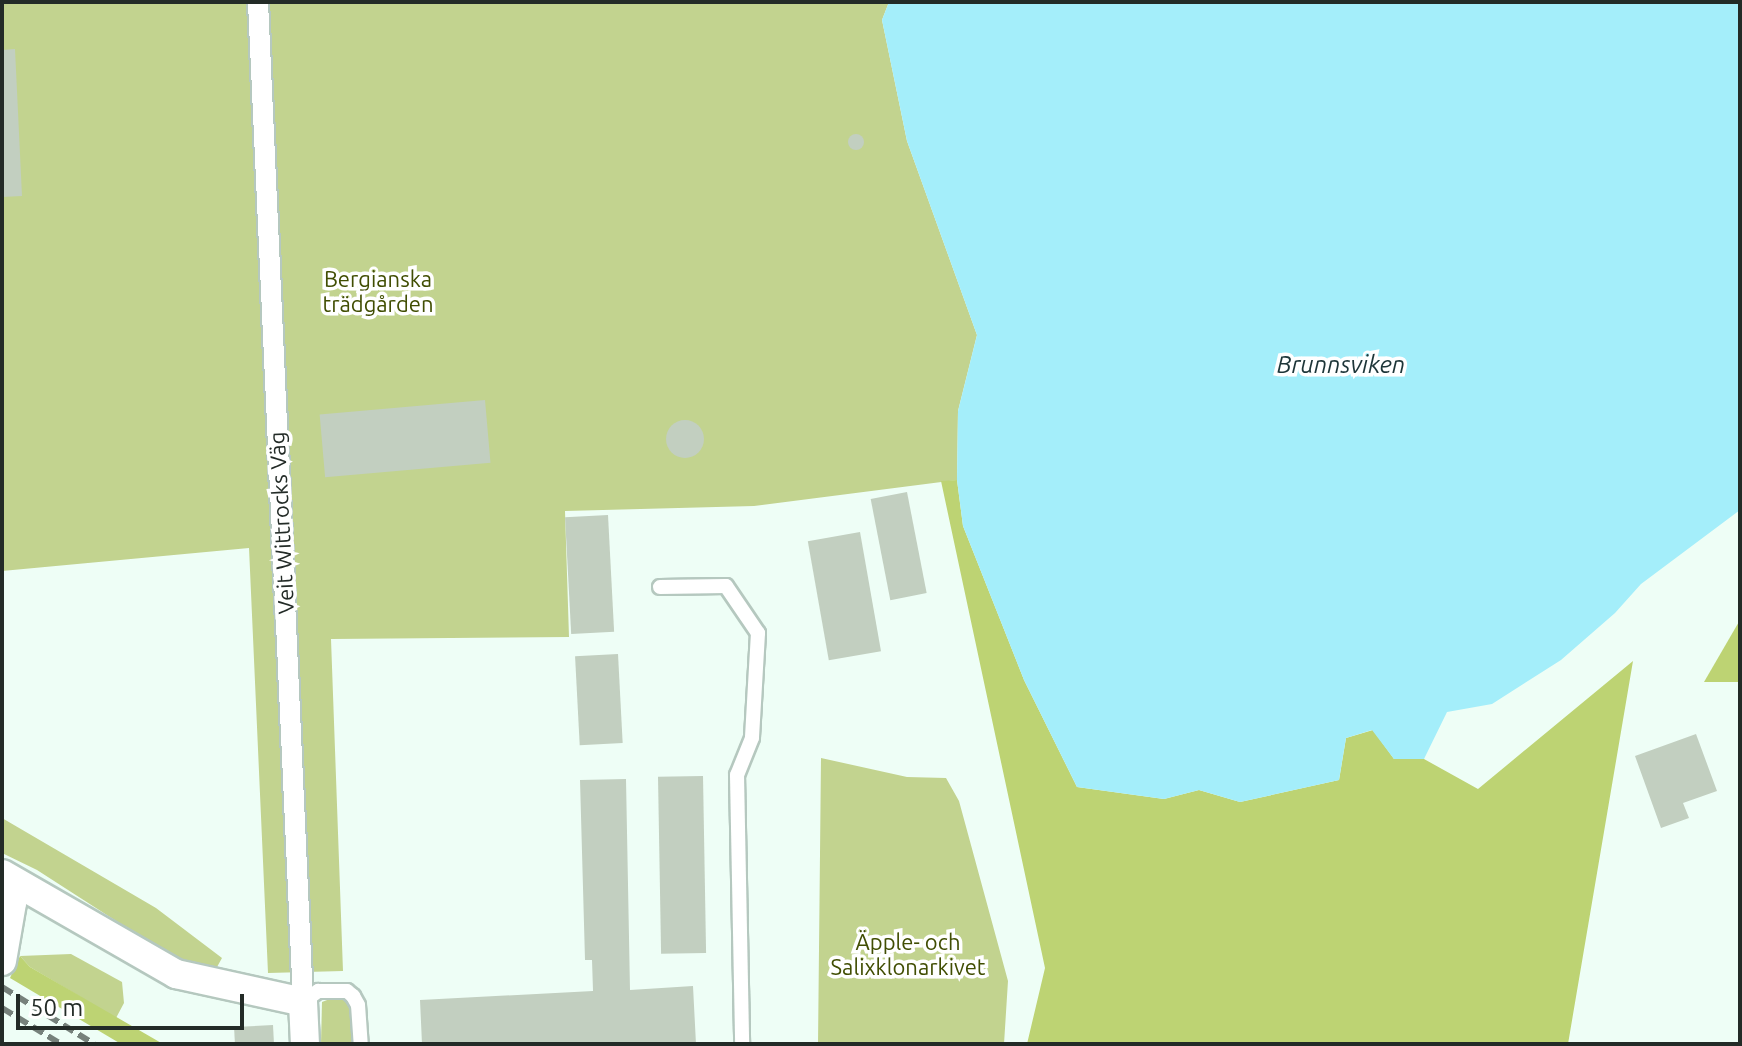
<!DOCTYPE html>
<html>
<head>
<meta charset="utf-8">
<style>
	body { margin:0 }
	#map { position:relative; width:1742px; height:1046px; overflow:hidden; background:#eefef6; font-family:Ubuntu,sans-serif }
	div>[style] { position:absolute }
	.green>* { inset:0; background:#c2d38f }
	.forest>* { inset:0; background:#bdd373 }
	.water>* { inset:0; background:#a4eefa }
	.building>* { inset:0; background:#c2cfc0; transform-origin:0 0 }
	.round { border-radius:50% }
	.roads { filter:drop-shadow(2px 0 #b5c8bf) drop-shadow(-2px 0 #b5c8bf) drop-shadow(0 2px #b5c8bf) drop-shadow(0 -2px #b5c8bf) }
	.service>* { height:14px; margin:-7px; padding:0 7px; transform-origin:7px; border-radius:7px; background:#fff }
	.pedestrian>* { height:20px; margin:-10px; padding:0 10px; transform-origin:10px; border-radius:10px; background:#fff }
	.minor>* { height:28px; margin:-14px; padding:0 14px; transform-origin:14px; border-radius:14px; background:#fff }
	.rail>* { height:6px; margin-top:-3px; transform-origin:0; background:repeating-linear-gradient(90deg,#76817b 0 12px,transparent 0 18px) }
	span { translate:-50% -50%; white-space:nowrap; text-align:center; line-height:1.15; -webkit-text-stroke:7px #fff; paint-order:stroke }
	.park-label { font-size:22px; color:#414e03 }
	.street-label { font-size:22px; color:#232b27 }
	.water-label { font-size:24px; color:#1d3538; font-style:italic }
	.frame { position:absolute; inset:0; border:4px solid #232b27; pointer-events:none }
	.scale { position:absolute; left:16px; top:994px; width:228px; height:36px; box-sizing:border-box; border:4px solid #232b27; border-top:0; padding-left:10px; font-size:24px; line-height:28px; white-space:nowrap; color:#232b27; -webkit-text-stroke:6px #fff; paint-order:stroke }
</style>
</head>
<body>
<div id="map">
	<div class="green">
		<div style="clip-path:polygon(2px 2px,889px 2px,882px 20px,907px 141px,977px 335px,958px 411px,957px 480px,754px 506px,565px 511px,569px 637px,331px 639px,343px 971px,268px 973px,249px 548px,2px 571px)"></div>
		<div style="clip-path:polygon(821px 758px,907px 777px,946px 778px,959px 801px,1008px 981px,1004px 1044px,818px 1044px)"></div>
		<div style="clip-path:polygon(2px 818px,156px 908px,222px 958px,212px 976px,186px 966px,37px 870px,2px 853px)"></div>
		<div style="clip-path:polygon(71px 954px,122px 982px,124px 1003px,116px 1018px,30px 967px,20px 956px)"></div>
		<div style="clip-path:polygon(340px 995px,347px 1000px,354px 1013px,355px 1044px,321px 1044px,322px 1002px)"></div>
	</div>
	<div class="forest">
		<div style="clip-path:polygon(957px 480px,963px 526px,1024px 680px,1077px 787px,1164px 799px,1199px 790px,1240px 802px,1339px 780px,1346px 738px,1373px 730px,1394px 759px,1424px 759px,1478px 789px,1633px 661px,1568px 1044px,1027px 1044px,1045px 968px,941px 481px)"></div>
		<div style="clip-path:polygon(1740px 620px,1740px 682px,1704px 682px)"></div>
		<div style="clip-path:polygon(20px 956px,30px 967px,163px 1044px,121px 1044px,10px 978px)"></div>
	</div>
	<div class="water">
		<div style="clip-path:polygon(889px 2px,1740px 2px,1740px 510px,1641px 584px,1615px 613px,1561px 660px,1492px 704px,1447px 712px,1424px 759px,1394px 759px,1372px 730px,1346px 738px,1339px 780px,1240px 802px,1199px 790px,1164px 799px,1077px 787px,1024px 680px,963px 526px,957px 480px,958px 411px,977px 335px,907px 141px,882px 20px)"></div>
	</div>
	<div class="building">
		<div style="clip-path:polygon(15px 49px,22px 196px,2px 197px,2px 50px)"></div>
		<div class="round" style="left:848px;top:134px;width:16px;height:16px"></div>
		<div style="left:485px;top:400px;width:63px;height:166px;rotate:85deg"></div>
		<div class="round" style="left:666px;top:420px;width:38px;height:38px"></div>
		<div style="left:907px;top:492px;width:103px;height:37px;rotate:79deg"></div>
		<div style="left:608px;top:515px;width:117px;height:43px;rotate:87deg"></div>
		<div style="left:860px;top:532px;width:121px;height:53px;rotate:80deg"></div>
		<div style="left:618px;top:654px;width:89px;height:43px;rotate:87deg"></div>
		<div style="clip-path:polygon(1696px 734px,1717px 791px,1683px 803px,1689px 818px,1661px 828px,1635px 756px)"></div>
		<div style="left:703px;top:776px;width:177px;height:45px;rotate:89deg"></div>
		<div style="clip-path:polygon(626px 779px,630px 990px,693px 986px,696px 1044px,422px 1044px,420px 1000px,593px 991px,592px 960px,585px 960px,580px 780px)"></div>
		<div style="left:273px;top:1025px;width:19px;height:39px;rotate:87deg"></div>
	</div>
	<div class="roads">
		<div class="service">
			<div style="left:660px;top:587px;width:66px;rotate:-0.9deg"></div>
			<div style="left:726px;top:586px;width:57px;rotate:55.8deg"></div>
			<div style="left:758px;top:633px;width:105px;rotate:93.3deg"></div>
			<div style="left:752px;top:738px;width:40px;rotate:112deg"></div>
			<div style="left:737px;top:775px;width:269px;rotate:88.9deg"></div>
			<div style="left:303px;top:1002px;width:19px;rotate:-36deg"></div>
			<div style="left:318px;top:991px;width:29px"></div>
			<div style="left:347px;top:991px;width:8px;rotate:40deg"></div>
			<div style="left:353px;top:996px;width:10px;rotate:61deg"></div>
			<div style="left:358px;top:1005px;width:39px;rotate:86deg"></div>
		</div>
		<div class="pedestrian">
			<div style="left:258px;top:2px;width:1001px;rotate:87.42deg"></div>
		</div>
		<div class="minor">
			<div style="left:2px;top:874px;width:201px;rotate:29.9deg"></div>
			<div style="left:176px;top:974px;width:130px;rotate:12.4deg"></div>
			<div style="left:303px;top:1002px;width:42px;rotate:87.3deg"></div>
			<div style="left:2px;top:883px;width:22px;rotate:63deg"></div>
			<div style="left:12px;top:903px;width:59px;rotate:99.8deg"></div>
		</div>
	</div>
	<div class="rail">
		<div style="left:2px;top:987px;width:108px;rotate:31.8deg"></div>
		<div style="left:2px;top:1008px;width:69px;rotate:31.4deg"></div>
	</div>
	<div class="park-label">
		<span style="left:378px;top:291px">Bergianska<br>trädgården</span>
		<span style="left:908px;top:954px">Äpple- och<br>Salixklonarkivet</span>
	</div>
	<div class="street-label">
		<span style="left:281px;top:523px;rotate:-93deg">Veit Wittrocks Väg</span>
	</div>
	<div class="water-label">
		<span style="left:1341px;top:365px">Brunnsviken</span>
	</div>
	<div class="frame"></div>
	<div class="scale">50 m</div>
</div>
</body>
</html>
